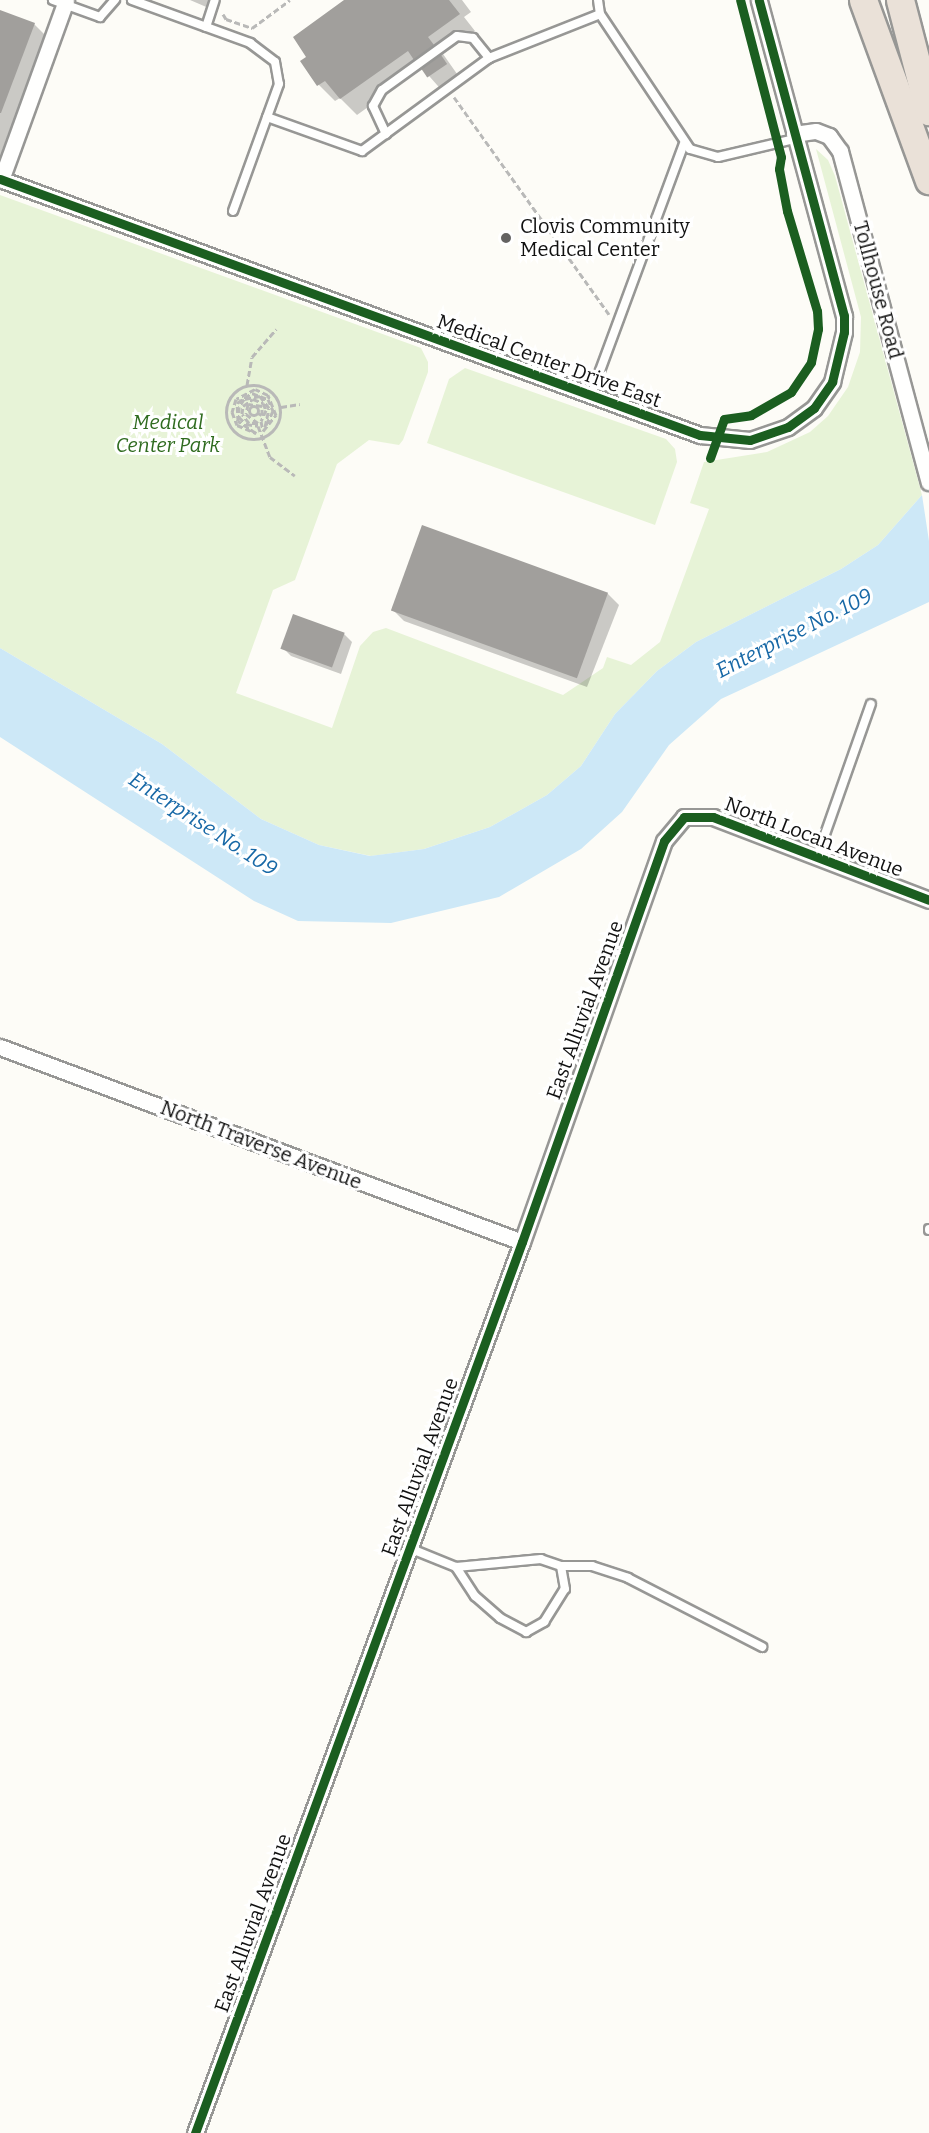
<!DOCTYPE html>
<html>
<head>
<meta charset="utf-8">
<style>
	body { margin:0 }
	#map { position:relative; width:929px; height:2133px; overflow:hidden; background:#fdfcf7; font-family:Bitter,serif }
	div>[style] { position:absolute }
	.green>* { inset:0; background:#e7f3d7 }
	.water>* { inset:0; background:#cde8f7 }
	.shadow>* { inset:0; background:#0003 }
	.building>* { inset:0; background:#a19f9c; transform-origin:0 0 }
	.path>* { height:3px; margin-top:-1.5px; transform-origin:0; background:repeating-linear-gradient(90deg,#b9b9b8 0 6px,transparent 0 9px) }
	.path>.ring { margin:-1.5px; padding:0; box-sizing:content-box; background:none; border:3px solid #b9b9b8; border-radius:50% }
	.roads { filter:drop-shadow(2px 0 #979795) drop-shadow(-2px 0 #979795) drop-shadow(0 2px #979795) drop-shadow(0 -2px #979795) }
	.lane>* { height:8px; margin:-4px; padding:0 4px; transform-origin:4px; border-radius:4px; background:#fffffe }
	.street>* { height:15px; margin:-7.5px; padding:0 7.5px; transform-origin:7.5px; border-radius:7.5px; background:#fffffe }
	.highway>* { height:27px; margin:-13.5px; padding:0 13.5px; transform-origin:13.5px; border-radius:13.5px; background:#eae1d8 }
	.cycleway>* { height:9px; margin:-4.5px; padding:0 4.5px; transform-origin:4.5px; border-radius:4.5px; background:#1b5e20 }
	.dots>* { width:16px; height:16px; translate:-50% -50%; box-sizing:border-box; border:3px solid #fff; border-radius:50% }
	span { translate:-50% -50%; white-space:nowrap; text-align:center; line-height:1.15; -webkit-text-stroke:6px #fff; paint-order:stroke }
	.poi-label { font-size:20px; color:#111 }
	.left { translate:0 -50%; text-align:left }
	.street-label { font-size:20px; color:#111 }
	.park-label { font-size:20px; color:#2f6b1f; font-style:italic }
	.water-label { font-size:21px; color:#1768a6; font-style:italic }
</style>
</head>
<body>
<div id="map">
	<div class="green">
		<div style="clip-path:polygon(816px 149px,828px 160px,835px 176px,922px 495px,878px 545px,841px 569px,696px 642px,657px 671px,615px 714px,581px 766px,547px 795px,490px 827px,424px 849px,371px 856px,319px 845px,261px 819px,162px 744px,0 648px,0 195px,421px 348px,428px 362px,428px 372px,403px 440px,399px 445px,369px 440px,337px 464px,295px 580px,273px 590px,236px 693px,332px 728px,360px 646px,373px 632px,386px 628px,563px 695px,603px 668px,607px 657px,631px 665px,660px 642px,709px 509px,690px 503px,704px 462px,767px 452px,810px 432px,828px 416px,848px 387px,860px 352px,861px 317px)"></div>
		<div style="clip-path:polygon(465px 368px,666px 439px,675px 449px,677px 462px,655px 525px,427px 443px,449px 379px)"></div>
	</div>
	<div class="water">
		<div style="clip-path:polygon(922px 495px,929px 541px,929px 602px,721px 699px,669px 745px,622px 812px,581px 849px,499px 897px,391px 923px,298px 921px,254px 901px,0 737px,0 648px,162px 744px,261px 819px,319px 845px,370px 856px,424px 849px,490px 827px,547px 795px,581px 766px,615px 714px,657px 671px,696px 642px,841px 569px,878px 545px)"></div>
	</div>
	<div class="shadow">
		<div style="clip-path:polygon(190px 0,214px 0,211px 9px)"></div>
		<div style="clip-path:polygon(347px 0,462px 0,471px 12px,464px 17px,475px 31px,443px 54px,462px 81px,445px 94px,422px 68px,357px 115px,340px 98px,335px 101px,319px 85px,308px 57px)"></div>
		<div style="clip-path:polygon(0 12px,34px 24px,45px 35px,0 156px)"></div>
		<div style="clip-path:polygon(608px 594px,619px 605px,587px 687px,404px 621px,393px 610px)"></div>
		<div style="clip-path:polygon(344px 634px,352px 642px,341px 674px,291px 656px,283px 648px)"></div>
	</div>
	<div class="building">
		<div style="clip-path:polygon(344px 0,449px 0,460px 14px,428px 37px,434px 45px,414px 60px,408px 51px,340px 99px,325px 81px,317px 86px,300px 61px,306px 57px,293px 37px)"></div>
		<div style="clip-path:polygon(0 10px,35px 23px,1px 113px,0 113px)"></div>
		<div style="left:441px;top:55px;width:11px;height:24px;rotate:56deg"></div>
		<div style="left:422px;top:525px;width:198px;height:91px;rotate:20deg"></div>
		<div style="left:293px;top:614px;width:55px;height:37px;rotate:20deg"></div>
	</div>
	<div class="path">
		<div style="left:223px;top:14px;width:6px;rotate:59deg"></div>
		<div style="left:226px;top:19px;width:28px;rotate:19deg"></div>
		<div style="left:252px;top:28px;width:47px;rotate:-36.4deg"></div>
		<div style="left:454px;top:97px;width:267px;rotate:54.5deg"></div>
		<div style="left:247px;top:385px;width:28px;rotate:-80deg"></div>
		<div style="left:252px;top:357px;width:37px;rotate:-49deg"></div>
		<div class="ring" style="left:226px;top:385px;width:51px;height:51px"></div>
		<div class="ring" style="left:249.5px;top:406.5px;width:6px;height:6px"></div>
		<div style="left:281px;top:407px;width:19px;rotate:-9deg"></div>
		<div style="left:258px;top:413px;width:4px;rotate:27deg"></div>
		<div style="left:262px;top:415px;width:9px;rotate:-90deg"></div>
		<div style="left:262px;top:406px;width:14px;rotate:-172deg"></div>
		<div style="left:248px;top:404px;width:10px;rotate:101deg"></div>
		<div style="left:246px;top:414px;width:15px;rotate:37deg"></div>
		<div style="left:258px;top:423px;width:9px;rotate:180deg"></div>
		<div style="left:249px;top:423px;width:11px;rotate:-128deg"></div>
		<div style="left:242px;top:414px;width:8px;rotate:-83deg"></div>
		<div style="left:243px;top:406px;width:12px;rotate:-35deg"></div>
		<div style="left:253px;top:399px;width:11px;rotate:22deg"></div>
		<div style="left:263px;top:403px;width:8px;rotate:67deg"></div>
		<div style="left:266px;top:410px;width:12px;rotate:114deg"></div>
		<div style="left:261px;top:421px;width:10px;rotate:79deg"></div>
		<div style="left:263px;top:431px;width:21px;rotate:-51deg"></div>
		<div style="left:276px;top:415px;width:22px;rotate:-112deg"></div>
		<div style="left:268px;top:395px;width:14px;rotate:-155deg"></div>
		<div style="left:255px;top:389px;width:21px;rotate:152deg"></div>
		<div style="left:236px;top:399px;width:14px;rotate:107deg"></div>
		<div style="left:232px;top:412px;width:14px;rotate:69deg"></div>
		<div style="left:237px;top:425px;width:21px;rotate:23deg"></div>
		<div style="left:256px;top:433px;width:22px;rotate:-146deg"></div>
		<div style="left:238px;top:421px;width:18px;rotate:-93deg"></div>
		<div style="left:237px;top:403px;width:18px;rotate:-34deg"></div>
		<div style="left:252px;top:393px;width:17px;rotate:21deg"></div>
		<div style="left:268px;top:399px;width:13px;rotate:67deg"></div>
		<div style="left:273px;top:411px;width:18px;rotate:117deg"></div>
		<div style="left:265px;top:427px;width:19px;rotate:-78deg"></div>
		<div style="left:269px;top:408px;width:15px;rotate:-127deg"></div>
		<div style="left:260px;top:396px;width:16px;rotate:169deg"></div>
		<div style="left:244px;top:399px;width:9px;rotate:122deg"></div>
		<div style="left:239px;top:407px;width:10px;rotate:90deg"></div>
		<div style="left:239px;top:417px;width:10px;rotate:45deg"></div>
		<div style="left:246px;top:424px;width:12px;rotate:9deg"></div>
		<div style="left:258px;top:426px;width:33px;rotate:69deg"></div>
		<div style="left:270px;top:457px;width:31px;rotate:37deg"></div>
	</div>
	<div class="roads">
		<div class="lane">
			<div style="left:53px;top:0;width:50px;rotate:19.9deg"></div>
			<div style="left:100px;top:17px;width:23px;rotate:-49deg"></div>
			<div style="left:132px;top:0;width:126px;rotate:20deg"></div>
			<div style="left:250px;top:43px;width:31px;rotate:37deg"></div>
			<div style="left:275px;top:62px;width:22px;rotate:80deg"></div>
			<div style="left:279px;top:84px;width:135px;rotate:109.9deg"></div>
			<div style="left:598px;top:0;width:14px;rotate:82deg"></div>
			<div style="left:600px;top:14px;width:162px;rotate:56.3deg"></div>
			<div style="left:690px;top:149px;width:29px;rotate:16deg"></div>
			<div style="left:718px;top:157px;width:79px;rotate:-13.2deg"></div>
			<div style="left:206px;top:27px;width:28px;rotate:-72deg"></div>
			<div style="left:267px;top:117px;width:101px;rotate:19.7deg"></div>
			<div style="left:362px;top:151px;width:157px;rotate:-36.2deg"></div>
			<div style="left:489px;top:58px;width:119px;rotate:-21.6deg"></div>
			<div style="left:386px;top:134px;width:31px;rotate:-115deg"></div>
			<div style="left:373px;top:106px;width:18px;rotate:-61deg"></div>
			<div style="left:382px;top:90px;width:92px;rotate:-35.8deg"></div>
			<div style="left:457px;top:36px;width:16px;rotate:7deg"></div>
			<div style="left:473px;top:38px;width:26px;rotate:51deg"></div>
			<div style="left:591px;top:395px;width:268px;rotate:-69.7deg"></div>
			<div style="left:817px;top:857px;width:162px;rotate:-70.6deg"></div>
			<div style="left:929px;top:1230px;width:1px;rotate:-90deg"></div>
			<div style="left:409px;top:1548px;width:51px;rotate:22deg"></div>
			<div style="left:456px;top:1567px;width:35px;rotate:57deg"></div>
			<div style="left:475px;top:1596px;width:33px;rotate:41deg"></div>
			<div style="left:500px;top:1618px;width:30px;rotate:28deg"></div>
			<div style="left:526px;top:1632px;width:21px;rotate:-29deg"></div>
			<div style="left:544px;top:1622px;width:39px;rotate:-58deg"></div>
			<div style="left:565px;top:1589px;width:23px;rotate:-100deg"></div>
			<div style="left:561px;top:1566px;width:21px;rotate:-161deg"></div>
			<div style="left:541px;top:1559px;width:85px;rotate:174.6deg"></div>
			<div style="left:561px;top:1566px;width:31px"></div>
			<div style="left:592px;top:1566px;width:38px;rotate:18deg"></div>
			<div style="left:628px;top:1578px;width:151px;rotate:27.2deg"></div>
		</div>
		<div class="street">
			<div style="left:794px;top:134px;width:22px;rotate:-8deg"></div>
			<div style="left:816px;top:131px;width:14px;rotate:21deg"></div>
			<div style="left:829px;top:136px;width:19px;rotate:54deg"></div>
			<div style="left:840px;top:151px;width:343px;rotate:75deg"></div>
			<div style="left:0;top:179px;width:745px;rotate:20.09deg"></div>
			<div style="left:700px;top:435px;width:50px;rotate:5.7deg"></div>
			<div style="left:750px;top:440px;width:40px;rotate:-18.9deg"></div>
			<div style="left:788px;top:427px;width:32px;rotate:-36deg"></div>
			<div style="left:814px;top:408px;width:32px;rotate:-55deg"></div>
			<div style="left:832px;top:382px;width:51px;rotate:-76.5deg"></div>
			<div style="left:844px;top:332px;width:16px;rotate:-90deg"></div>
			<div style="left:844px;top:316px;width:327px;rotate:-105.1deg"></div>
			<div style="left:1px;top:180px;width:191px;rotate:-70.1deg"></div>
			<div style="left:0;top:1047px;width:557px;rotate:20.48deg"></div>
			<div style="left:195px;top:2133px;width:949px;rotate:-69.85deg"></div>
			<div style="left:522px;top:1242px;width:425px;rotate:-70.5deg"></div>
			<div style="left:664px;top:841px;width:31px;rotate:-50deg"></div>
			<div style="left:684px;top:817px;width:29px"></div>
			<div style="left:713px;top:817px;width:231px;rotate:21deg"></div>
		</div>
		<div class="highway">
			<div style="left:863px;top:0;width:192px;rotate:69.9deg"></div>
			<div style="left:900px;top:0;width:115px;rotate:75.4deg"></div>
		</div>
	</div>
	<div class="cycleway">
		<div style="left:0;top:179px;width:745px;rotate:20.09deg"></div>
		<div style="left:700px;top:435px;width:50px;rotate:5.7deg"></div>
		<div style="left:750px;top:440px;width:40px;rotate:-18.9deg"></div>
		<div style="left:788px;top:427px;width:32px;rotate:-36deg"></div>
		<div style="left:814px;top:408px;width:32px;rotate:-55deg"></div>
		<div style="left:832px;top:382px;width:51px;rotate:-76.5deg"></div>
		<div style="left:844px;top:332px;width:16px;rotate:-90deg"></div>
		<div style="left:844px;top:316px;width:327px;rotate:-105.1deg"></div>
		<div style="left:710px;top:458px;width:41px;rotate:-70.3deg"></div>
		<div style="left:724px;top:419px;width:27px;rotate:-8deg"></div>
		<div style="left:751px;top:415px;width:46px;rotate:-29.9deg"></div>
		<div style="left:791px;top:392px;width:36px;rotate:-56deg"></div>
		<div style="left:811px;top:362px;width:34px;rotate:-78deg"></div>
		<div style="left:818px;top:329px;width:18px;rotate:-93deg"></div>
		<div style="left:817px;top:311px;width:104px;rotate:-106.7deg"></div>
		<div style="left:787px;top:211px;width:43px;rotate:-100.8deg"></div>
		<div style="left:779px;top:169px;width:12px;rotate:-81deg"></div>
		<div style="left:781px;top:157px;width:162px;rotate:-104.6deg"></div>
		<div style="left:195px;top:2133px;width:949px;rotate:-69.85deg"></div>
		<div style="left:522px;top:1242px;width:425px;rotate:-70.5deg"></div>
		<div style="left:664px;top:841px;width:31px;rotate:-50deg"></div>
		<div style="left:684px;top:817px;width:29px"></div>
		<div style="left:713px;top:817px;width:231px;rotate:21deg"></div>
	</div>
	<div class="dots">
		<div style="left:506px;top:238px;background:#646362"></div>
	</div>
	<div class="poi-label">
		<span class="left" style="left:520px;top:238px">Clovis Community<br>Medical Center</span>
	</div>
	<div class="street-label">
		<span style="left:878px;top:290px;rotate:75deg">Tollhouse Road</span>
		<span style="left:549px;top:361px;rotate:20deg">Medical Center Drive East</span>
		<span style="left:814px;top:837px;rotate:21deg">North Locan Avenue</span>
		<span style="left:585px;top:1010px;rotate:-70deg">East Alluvial Avenue</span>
		<span style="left:261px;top:1145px;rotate:21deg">North Traverse Avenue</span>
		<span style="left:420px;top:1467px;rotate:-70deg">East Alluvial Avenue</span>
		<span style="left:253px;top:1923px;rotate:-70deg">East Alluvial Avenue</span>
	</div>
	<div class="park-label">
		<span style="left:168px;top:434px">Medical<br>Center Park</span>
	</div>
	<div class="water-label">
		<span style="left:794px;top:633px;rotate:-27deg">Enterprise No. 109</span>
		<span style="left:203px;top:824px;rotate:33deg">Enterprise No. 109</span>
	</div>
</div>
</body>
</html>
